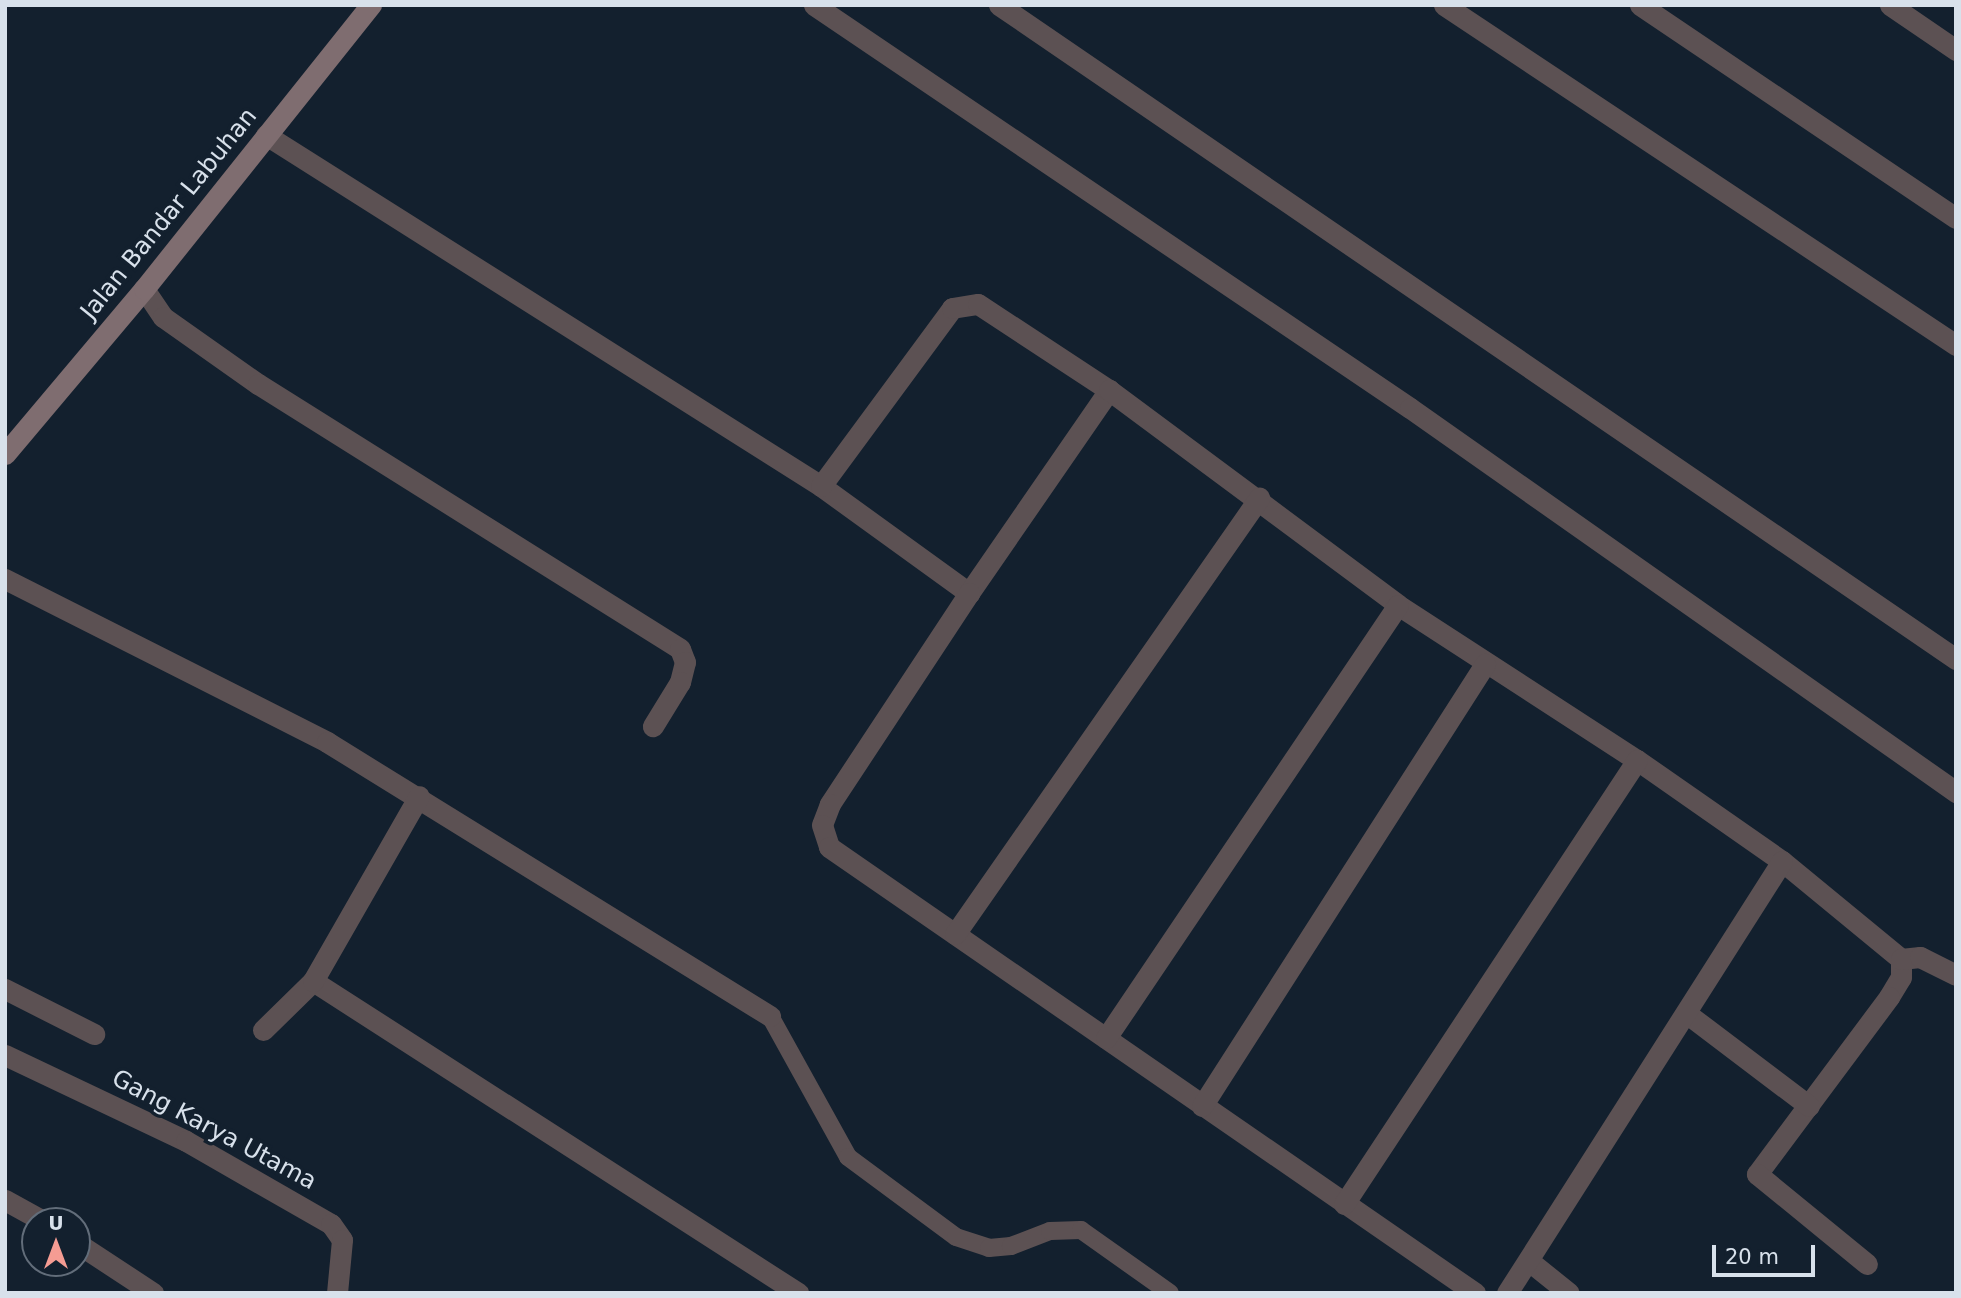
<!DOCTYPE html>
<html>
<head>
<meta charset="utf-8">
<style>
	body { margin:0 }
	#map { position:relative; width:1961px; height:1298px; overflow:hidden; background:#13202e; font-family:"DejaVu Sans",sans-serif }
	div>[style] { position:absolute }
	.lane>* { height:18px; margin:-9px; padding:0 9px; transform-origin:9px; border-radius:9px; background:#5c5153 }
	.street>* { height:21px; margin:-10.5px; padding:0 10.5px; transform-origin:10.5px; border-radius:10.5px; background:#5c5153 }
	.secondary>* { height:21px; margin:-10.5px; padding:0 10.5px; transform-origin:10.5px; border-radius:10.5px; background:#7f6d70 }
	span { translate:-50% -50%; white-space:nowrap; text-align:center; line-height:1.15; -webkit-text-stroke:7px #13202e; paint-order:stroke }
	.street-label { font-size:24px; color:#d8e1eb }
	.frame { position:absolute; inset:0; border:7px solid #d8e1eb; pointer-events:none }
	.north { position:absolute; left:21px; top:1207px; width:70px; height:70px; box-sizing:border-box; background:#13202e; border:2px solid #626d7a; border-radius:50%; rotate:0deg; font-size:19px; font-weight:700; line-height:28px; text-align:center; color:#d8e1eb }
	.north::after { content:''; display:block; margin:auto; width:24px; height:32px; background:#f59c93; clip-path:polygon(50% 0,100% 100%,50% 72%,0 100%) }
	.scale { position:absolute; left:1712px; top:1245px; width:103px; height:32px; box-sizing:border-box; border:4px solid #d8e1eb; border-top:0; padding-left:9px; font-size:21px; line-height:24px; white-space:nowrap; color:#d8e1eb; -webkit-text-stroke:5px #13202e; paint-order:stroke }
</style>
</head>
<body>
<div id="map">
	<div class="lane">
		<div style="left:770px;top:1016px;width:161px;rotate:61deg"></div>
		<div style="left:848px;top:1157px;width:134px;rotate:36.5deg"></div>
		<div style="left:956px;top:1237px;width:35px;rotate:18deg"></div>
		<div style="left:989px;top:1248px;width:22px;rotate:-5deg"></div>
		<div style="left:1011px;top:1246px;width:42px;rotate:-21deg"></div>
		<div style="left:1050px;top:1231px;width:31px;rotate:-2deg"></div>
		<div style="left:1081px;top:1230px;width:109px;rotate:35.3deg"></div>
	</div>
	<div class="street">
		<div style="left:814px;top:5px;width:719px;rotate:34.07deg"></div>
		<div style="left:1410px;top:408px;width:668px;rotate:35.12deg"></div>
		<div style="left:999px;top:5px;width:1159px;rotate:34.35deg"></div>
		<div style="left:1444px;top:5px;width:615px;rotate:33.59deg"></div>
		<div style="left:1640px;top:5px;width:381px;rotate:34deg"></div>
		<div style="left:1890px;top:5px;width:80px;rotate:34.3deg"></div>
		<div style="left:266px;top:135px;width:657px;rotate:32.31deg"></div>
		<div style="left:821px;top:486px;width:183px;rotate:35.9deg"></div>
		<div style="left:969px;top:593px;width:247px;rotate:-55.4deg"></div>
		<div style="left:144px;top:289px;width:34px;rotate:56deg"></div>
		<div style="left:163px;top:317px;width:116px;rotate:35.2deg"></div>
		<div style="left:258px;top:384px;width:498px;rotate:32.1deg"></div>
		<div style="left:680px;top:649px;width:14px;rotate:69deg"></div>
		<div style="left:685px;top:662px;width:21px;rotate:104deg"></div>
		<div style="left:680px;top:682px;width:52px;rotate:121.5deg"></div>
		<div style="left:821px;top:486px;width:221px;rotate:-53.6deg"></div>
		<div style="left:952px;top:308px;width:26px;rotate:-9deg"></div>
		<div style="left:978px;top:304px;width:157px;rotate:33.3deg"></div>
		<div style="left:1109px;top:390px;width:360px;rotate:36.6deg"></div>
		<div style="left:1398px;top:605px;width:285px;rotate:33deg"></div>
		<div style="left:1637px;top:760px;width:177px;rotate:34.9deg"></div>
		<div style="left:1782px;top:861px;width:154px;rotate:39.5deg"></div>
		<div style="left:1901px;top:959px;width:18px;rotate:90deg"></div>
		<div style="left:1901px;top:977px;width:23px;rotate:121deg"></div>
		<div style="left:1889px;top:997px;width:221px;rotate:126.7deg"></div>
		<div style="left:1757px;top:1174px;width:142px;rotate:39.3deg"></div>
		<div style="left:5px;top:579px;width:361px;rotate:26.8deg"></div>
		<div style="left:327px;top:742px;width:521px;rotate:31.74deg"></div>
		<div style="left:969px;top:593px;width:253px;rotate:123.4deg"></div>
		<div style="left:830px;top:804px;width:22px;rotate:111deg"></div>
		<div style="left:822px;top:825px;width:23px;rotate:72deg"></div>
		<div style="left:829px;top:847px;width:785px;rotate:34.62deg"></div>
		<div style="left:955px;top:934px;width:532px;rotate:-55.11deg"></div>
		<div style="left:1901px;top:959px;width:19px;rotate:-6deg"></div>
		<div style="left:1920px;top:957px;width:40px;rotate:26.6deg"></div>
		<div style="left:313px;top:981px;width:577px;rotate:32.75deg"></div>
		<div style="left:5px;top:989px;width:100px;rotate:26.8deg"></div>
		<div style="left:1686px;top:1013px;width:154px;rotate:37.1deg"></div>
		<div style="left:263px;top:1030px;width:70px;rotate:-44.4deg"></div>
		<div style="left:313px;top:981px;width:213px;rotate:-60.2deg"></div>
		<div style="left:1106px;top:1038px;width:522px;rotate:-56.01deg"></div>
		<div style="left:5px;top:1055px;width:200px;rotate:25.4deg"></div>
		<div style="left:186px;top:1141px;width:167px;rotate:29.8deg"></div>
		<div style="left:331px;top:1224px;width:19px;rotate:55deg"></div>
		<div style="left:342px;top:1240px;width:53px;rotate:95.4deg"></div>
		<div style="left:1202px;top:1106px;width:525px;rotate:-57.37deg"></div>
		<div style="left:5px;top:1200px;width:43px;rotate:28.9deg"></div>
		<div style="left:1344px;top:1204px;width:532px;rotate:-56.58deg"></div>
		<div style="left:77px;top:1243px;width:91px;rotate:33.3deg"></div>
		<div style="left:1529px;top:1261px;width:51px;rotate:38.7deg"></div>
		<div style="left:1507px;top:1293px;width:512px;rotate:-57.52deg"></div>
	</div>
	<div class="secondary">
		<div style="left:5px;top:454px;width:216px;rotate:-49.9deg"></div>
		<div style="left:144px;top:289px;width:364px;rotate:-51.4deg"></div>
	</div>
	<div class="street-label">
		<span style="left:169px;top:214px;rotate:-51deg">Jalan Bandar Labuhan</span>
		<span style="left:214px;top:1130px;rotate:28deg">Gang Karya Utama</span>
	</div>
	<div class="frame"></div>
	<div class="north">U</div>
	<div class="scale">20 m</div>
</div>
</body>
</html>
